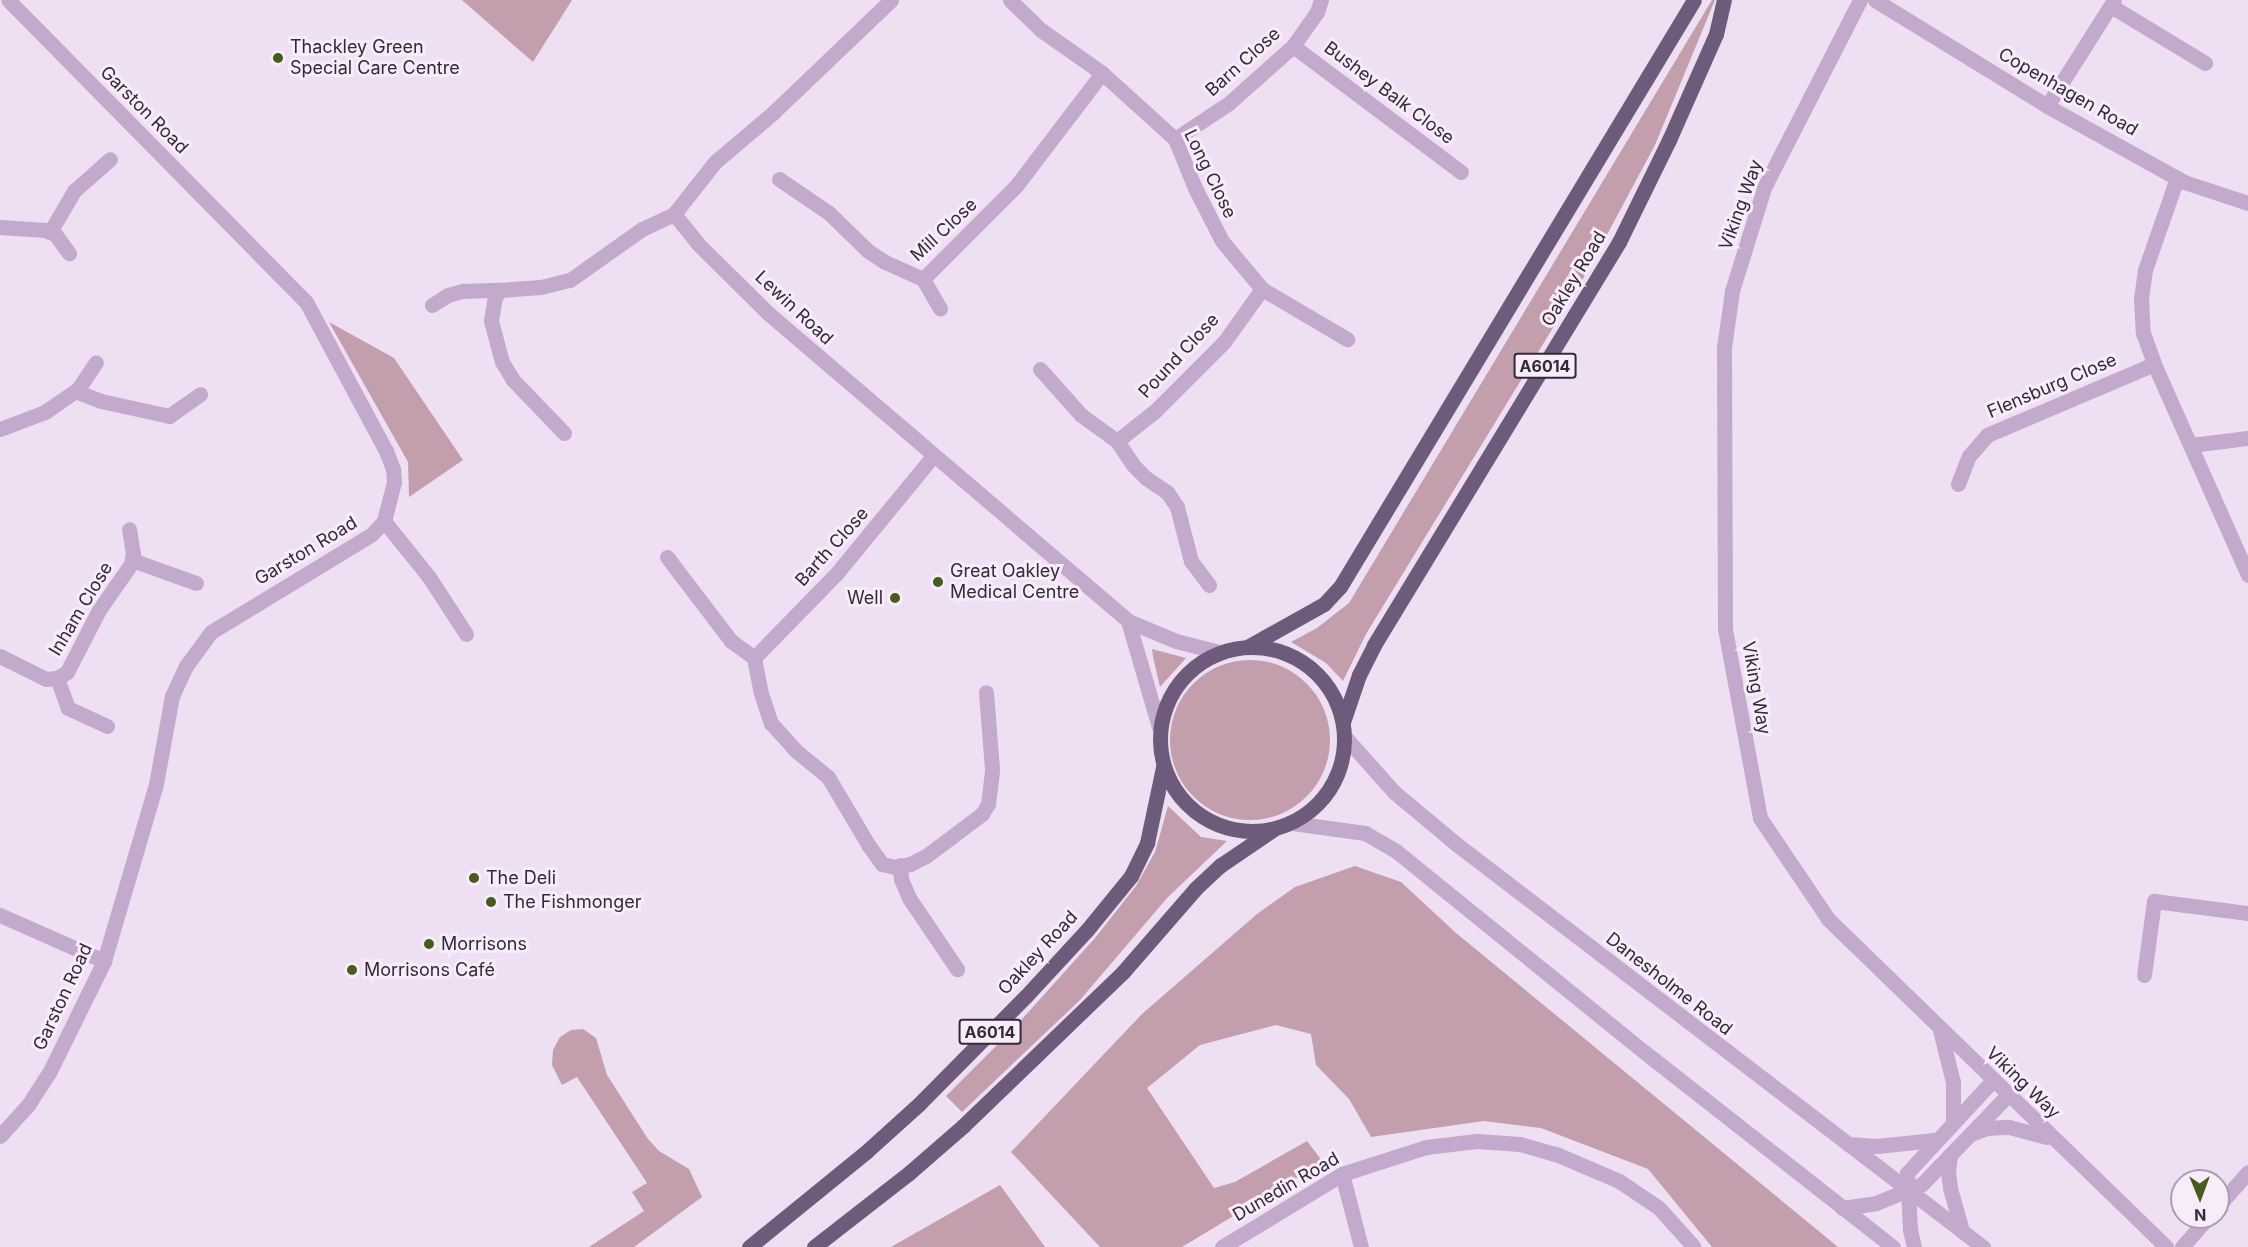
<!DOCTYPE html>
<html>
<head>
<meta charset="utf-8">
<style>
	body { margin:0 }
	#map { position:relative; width:2248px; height:1247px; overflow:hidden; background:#efdff3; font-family:Inter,sans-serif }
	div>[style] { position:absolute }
	.green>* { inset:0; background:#c39eac }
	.round { border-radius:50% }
	.minor>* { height:15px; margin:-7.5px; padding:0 7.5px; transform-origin:7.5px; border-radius:7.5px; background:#c3aacc }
	.tertiary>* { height:15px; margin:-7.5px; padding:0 7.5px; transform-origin:7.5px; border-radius:7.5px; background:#c3aacc }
	.primary>* { height:15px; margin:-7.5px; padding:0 7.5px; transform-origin:7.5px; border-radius:7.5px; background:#6e5b7b }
	.primary>.ring { margin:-7.5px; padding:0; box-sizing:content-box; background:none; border:15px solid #6e5b7b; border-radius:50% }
	.dots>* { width:16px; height:16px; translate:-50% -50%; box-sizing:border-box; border:3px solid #f8ebfa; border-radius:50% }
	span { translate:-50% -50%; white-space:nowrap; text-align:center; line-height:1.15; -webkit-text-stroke:6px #f8ebfa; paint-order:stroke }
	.shield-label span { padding:2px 4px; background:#f8ebfa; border:2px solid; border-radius:4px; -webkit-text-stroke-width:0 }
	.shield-label { font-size:16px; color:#332a39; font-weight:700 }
	.poi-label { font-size:18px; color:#332a39 }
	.left { translate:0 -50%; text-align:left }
	.right { translate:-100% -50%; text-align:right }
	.street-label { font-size:18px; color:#332a39 }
	.north { position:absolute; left:2170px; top:1169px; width:60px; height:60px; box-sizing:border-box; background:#f8ebfa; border:2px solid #a99ead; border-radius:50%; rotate:179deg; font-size:16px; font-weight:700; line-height:24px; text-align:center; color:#332a39 }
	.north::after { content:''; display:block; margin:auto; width:21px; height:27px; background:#475b1e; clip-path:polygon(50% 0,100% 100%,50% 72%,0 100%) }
</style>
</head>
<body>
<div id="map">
	<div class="green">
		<div style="clip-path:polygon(462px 0,572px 0,533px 62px)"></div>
		<div style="clip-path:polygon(1712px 0,1715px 0,1655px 145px,1587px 272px,1366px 634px,1343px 681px,1326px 663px,1291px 642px,1317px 628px,1349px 603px)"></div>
		<div style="clip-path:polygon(329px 322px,394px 358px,463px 460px,409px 497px,408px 462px)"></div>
		<div style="clip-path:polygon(1152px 649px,1186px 658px,1160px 687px,1153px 657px)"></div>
		<div class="round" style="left:1170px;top:660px;width:160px;height:160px"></div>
		<div style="clip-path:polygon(1168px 806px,1201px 837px,1227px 841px,1168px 897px,1080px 1000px,962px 1112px,946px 1096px,1014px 1028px,1095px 938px,1136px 886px,1155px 852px)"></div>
		<div style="clip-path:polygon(1355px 866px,1401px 882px,1456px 933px,1838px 1247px,1712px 1247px,1648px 1169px,1541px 1128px,1484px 1121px,1371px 1137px,1349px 1099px,1316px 1065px,1311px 1034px,1276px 1025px,1200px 1045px,1147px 1088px,1214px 1188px,1235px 1182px,1307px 1141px,1323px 1162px,1182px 1247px,1100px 1247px,1011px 1152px,1142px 1014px,1257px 914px,1295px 887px)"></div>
		<div style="clip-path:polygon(583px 1029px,596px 1038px,607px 1075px,648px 1139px,659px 1151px,689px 1169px,702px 1197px,634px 1247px,589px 1247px,644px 1211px,632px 1192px,647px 1183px,577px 1077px,562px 1085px,552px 1065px,553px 1050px,560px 1037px,571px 1030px)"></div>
		<div style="clip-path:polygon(1000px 1185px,1045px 1247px,891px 1247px)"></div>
	</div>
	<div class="minor">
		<div style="left:1010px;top:0;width:43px;rotate:44.1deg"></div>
		<div style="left:1041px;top:30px;width:75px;rotate:35.2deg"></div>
		<div style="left:1102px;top:73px;width:98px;rotate:42.1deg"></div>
		<div style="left:1175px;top:139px;width:53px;rotate:67.8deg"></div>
		<div style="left:1195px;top:188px;width:59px;rotate:63deg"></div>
		<div style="left:1222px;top:241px;width:62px;rotate:50.2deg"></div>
		<div style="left:1262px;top:289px;width:99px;rotate:30.5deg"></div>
		<div style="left:2111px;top:6px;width:110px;rotate:31.2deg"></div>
		<div style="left:1293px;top:46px;width:210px;rotate:36.9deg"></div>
		<div style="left:2047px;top:106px;width:125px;rotate:-57.7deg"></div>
		<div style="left:1175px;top:139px;width:65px;rotate:-33.7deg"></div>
		<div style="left:1229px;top:103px;width:86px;rotate:-41.7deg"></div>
		<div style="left:1293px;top:46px;width:42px;rotate:-54.8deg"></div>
		<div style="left:1317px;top:12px;width:13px;rotate:-72deg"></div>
		<div style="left:2177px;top:178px;width:97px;rotate:109.2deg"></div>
		<div style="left:2145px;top:270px;width:28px;rotate:98deg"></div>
		<div style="left:2141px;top:298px;width:35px;rotate:87deg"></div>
		<div style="left:2143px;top:333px;width:33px;rotate:70deg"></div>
		<div style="left:2154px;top:364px;width:231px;rotate:66deg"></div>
		<div style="left:779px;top:179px;width:60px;rotate:34.2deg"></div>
		<div style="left:829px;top:213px;width:54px;rotate:44.3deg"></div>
		<div style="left:868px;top:251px;width:20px;rotate:33deg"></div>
		<div style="left:885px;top:262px;width:42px;rotate:24.1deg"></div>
		<div style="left:923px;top:279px;width:132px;rotate:-45deg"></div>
		<div style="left:1016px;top:186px;width:142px;rotate:-52.7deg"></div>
		<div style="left:0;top:227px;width:45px;rotate:3.8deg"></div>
		<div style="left:45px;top:230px;width:11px;rotate:22deg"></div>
		<div style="left:55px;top:234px;width:24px;rotate:54deg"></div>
		<div style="left:50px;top:232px;width:48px;rotate:-59.7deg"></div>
		<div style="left:74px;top:191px;width:48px;rotate:-41.6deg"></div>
		<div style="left:923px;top:279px;width:34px;rotate:60deg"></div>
		<div style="left:432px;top:305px;width:19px;rotate:-32deg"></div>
		<div style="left:448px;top:295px;width:15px;rotate:-16deg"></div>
		<div style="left:462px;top:291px;width:37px;rotate:-2deg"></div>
		<div style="left:1040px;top:369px;width:62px;rotate:48.3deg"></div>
		<div style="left:1081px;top:415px;width:44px;rotate:35.8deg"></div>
		<div style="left:1117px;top:441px;width:48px;rotate:-38.3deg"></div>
		<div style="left:1155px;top:411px;width:98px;rotate:-45deg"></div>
		<div style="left:1224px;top:342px;width:65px;rotate:-54.4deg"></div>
		<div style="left:75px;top:391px;width:28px;rotate:21deg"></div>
		<div style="left:101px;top:401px;width:70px;rotate:12.4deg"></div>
		<div style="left:169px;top:416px;width:38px;rotate:-35deg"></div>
		<div style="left:0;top:429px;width:48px;rotate:-20.7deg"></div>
		<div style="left:45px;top:412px;width:40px;rotate:-34.9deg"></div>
		<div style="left:78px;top:389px;width:32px;rotate:-56deg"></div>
		<div style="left:564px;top:433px;width:74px;rotate:-133.9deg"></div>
		<div style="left:513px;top:380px;width:21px;rotate:-121deg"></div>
		<div style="left:502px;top:362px;width:42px;rotate:-105deg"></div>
		<div style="left:491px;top:321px;width:20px;rotate:-81deg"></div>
		<div style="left:494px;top:301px;width:12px;rotate:-66deg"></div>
		<div style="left:499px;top:290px;width:42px;rotate:-4.1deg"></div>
		<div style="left:541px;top:287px;width:30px;rotate:-14deg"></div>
		<div style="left:570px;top:280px;width:88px;rotate:-35.3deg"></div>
		<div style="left:642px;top:229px;width:35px;rotate:-25deg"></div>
		<div style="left:1117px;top:441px;width:29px;rotate:56deg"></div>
		<div style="left:1133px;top:465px;width:18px;rotate:45deg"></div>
		<div style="left:1146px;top:478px;width:25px;rotate:34deg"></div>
		<div style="left:1167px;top:492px;width:18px;rotate:56deg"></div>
		<div style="left:1177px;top:507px;width:56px;rotate:75.5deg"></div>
		<div style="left:1191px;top:561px;width:30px;rotate:53deg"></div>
		<div style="left:2191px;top:445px;width:57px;rotate:-7deg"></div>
		<div style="left:933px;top:456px;width:153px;rotate:129.4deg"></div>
		<div style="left:836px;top:574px;width:117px;rotate:134.3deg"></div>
		<div style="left:754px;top:658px;width:33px;rotate:79deg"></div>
		<div style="left:760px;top:690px;width:35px;rotate:72deg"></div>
		<div style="left:771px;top:723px;width:36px;rotate:48deg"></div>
		<div style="left:795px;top:750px;width:43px;rotate:39.3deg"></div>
		<div style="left:828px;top:777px;width:80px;rotate:59.3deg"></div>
		<div style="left:869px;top:846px;width:22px;rotate:54deg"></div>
		<div style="left:882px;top:864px;width:13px;rotate:13deg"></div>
		<div style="left:895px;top:867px;width:15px;rotate:-11deg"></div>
		<div style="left:910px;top:864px;width:18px;rotate:-27deg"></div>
		<div style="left:926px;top:856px;width:70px;rotate:-36.9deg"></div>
		<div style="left:982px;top:814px;width:12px;rotate:-59deg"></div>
		<div style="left:988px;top:804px;width:35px;rotate:-83deg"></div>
		<div style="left:992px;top:769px;width:77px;rotate:-94.5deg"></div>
		<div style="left:1958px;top:484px;width:30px;rotate:-69deg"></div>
		<div style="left:1969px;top:456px;width:28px;rotate:-49deg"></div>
		<div style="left:1987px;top:435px;width:181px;rotate:-23deg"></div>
		<div style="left:384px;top:521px;width:72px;rotate:51.2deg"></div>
		<div style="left:429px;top:577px;width:68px;rotate:57deg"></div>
		<div style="left:667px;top:557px;width:106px;rotate:52.7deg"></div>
		<div style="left:731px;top:641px;width:29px;rotate:36deg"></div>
		<div style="left:132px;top:560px;width:68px;rotate:19.8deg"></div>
		<div style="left:0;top:656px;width:51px;rotate:26.6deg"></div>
		<div style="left:46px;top:679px;width:11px;rotate:-5deg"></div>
		<div style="left:57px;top:678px;width:12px;rotate:-31deg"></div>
		<div style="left:67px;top:672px;width:70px;rotate:-62.7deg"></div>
		<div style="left:99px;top:610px;width:56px;rotate:-55.2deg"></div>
		<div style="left:131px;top:564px;width:10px;rotate:-79deg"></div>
		<div style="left:133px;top:554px;width:25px;rotate:-99deg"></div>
		<div style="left:57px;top:678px;width:32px;rotate:70deg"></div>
		<div style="left:68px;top:708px;width:43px;rotate:24.8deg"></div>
		<div style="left:900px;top:865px;width:14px;rotate:86deg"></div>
		<div style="left:901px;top:879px;width:21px;rotate:67deg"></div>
		<div style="left:909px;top:898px;width:86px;rotate:55.9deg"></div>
		<div style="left:0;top:915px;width:114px;rotate:23.9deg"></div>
		<div style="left:2144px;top:975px;width:75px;rotate:-82.3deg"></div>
		<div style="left:2154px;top:901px;width:95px;rotate:7.3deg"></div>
		<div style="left:0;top:1136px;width:42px;rotate:-47.9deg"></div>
		<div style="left:28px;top:1105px;width:38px;rotate:-57deg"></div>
		<div style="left:49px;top:1073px;width:125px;rotate:-63.8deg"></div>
		<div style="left:104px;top:961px;width:184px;rotate:-73.6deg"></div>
		<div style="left:156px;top:784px;width:89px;rotate:-79.7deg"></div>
		<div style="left:172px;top:696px;width:33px;rotate:-65deg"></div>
		<div style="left:186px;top:666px;width:42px;rotate:-53.7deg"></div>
		<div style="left:211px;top:632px;width:188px;rotate:-31.3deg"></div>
		<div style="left:372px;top:534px;width:18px;rotate:-47deg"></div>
		<div style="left:384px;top:521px;width:40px;rotate:-75.6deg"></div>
		<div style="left:394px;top:482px;width:13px;rotate:-94deg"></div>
		<div style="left:393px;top:469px;width:19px;rotate:-111deg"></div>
		<div style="left:386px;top:451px;width:169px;rotate:-118.2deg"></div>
		<div style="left:306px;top:302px;width:424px;rotate:-134.6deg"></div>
		<div style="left:1342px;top:1174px;width:75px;rotate:75.4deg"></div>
		<div style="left:2218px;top:1206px;width:45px;rotate:-48.6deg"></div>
		<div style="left:2182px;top:1247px;width:40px;rotate:-49deg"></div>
	</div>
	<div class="tertiary">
		<div style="left:891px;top:0;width:162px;rotate:136.3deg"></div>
		<div style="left:774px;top:112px;width:77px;rotate:139.7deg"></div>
		<div style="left:715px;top:162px;width:66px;rotate:128.3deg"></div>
		<div style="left:674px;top:214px;width:38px;rotate:51deg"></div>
		<div style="left:698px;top:244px;width:100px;rotate:44.6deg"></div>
		<div style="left:769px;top:314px;width:472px;rotate:40.5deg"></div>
		<div style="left:1128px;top:621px;width:52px;rotate:22.6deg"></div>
		<div style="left:1176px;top:641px;width:44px;rotate:14.3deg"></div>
		<div style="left:1860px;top:0;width:211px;rotate:117.1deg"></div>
		<div style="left:1764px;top:188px;width:108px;rotate:107.3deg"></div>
		<div style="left:1732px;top:291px;width:57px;rotate:98.1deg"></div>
		<div style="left:1724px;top:347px;width:282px;rotate:89.8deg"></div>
		<div style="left:1725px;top:629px;width:192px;rotate:79.5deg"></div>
		<div style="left:1760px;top:818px;width:122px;rotate:56deg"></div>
		<div style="left:1828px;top:919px;width:471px;rotate:44.1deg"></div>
		<div style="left:1875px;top:0;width:202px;rotate:31.6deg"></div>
		<div style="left:2047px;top:106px;width:157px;rotate:29deg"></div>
		<div style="left:2184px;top:182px;width:67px;rotate:18.2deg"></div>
		<div style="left:1128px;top:621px;width:110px;rotate:73.7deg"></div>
		<div style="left:1345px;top:737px;width:74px;rotate:48.3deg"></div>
		<div style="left:1394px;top:792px;width:80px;rotate:39.9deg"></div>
		<div style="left:1455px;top:843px;width:665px;rotate:37.42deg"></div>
		<div style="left:1292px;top:823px;width:74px;rotate:7.8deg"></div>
		<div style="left:1365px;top:833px;width:36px;rotate:30deg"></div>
		<div style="left:1396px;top:851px;width:329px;rotate:39deg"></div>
		<div style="left:1652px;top:1058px;width:306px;rotate:38.1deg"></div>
		<div style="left:1940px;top:1030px;width:54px;rotate:76deg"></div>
		<div style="left:1953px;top:1082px;width:39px;rotate:90deg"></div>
		<div style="left:1971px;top:1134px;width:17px;rotate:-21deg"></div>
		<div style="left:1987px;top:1128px;width:22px;rotate:-3deg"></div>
		<div style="left:2009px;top:1127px;width:39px;rotate:15deg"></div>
		<div style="left:1848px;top:1144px;width:29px;rotate:4deg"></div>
		<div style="left:1877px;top:1146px;width:57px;rotate:-6deg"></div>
		<div style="left:1950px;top:1155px;width:16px;rotate:97deg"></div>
		<div style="left:1948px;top:1171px;width:17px;rotate:83deg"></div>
		<div style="left:1950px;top:1188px;width:45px;rotate:74.4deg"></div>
		<div style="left:1842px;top:1208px;width:34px;rotate:-8deg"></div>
		<div style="left:1876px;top:1203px;width:50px;rotate:-22.4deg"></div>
		<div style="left:1922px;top:1184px;width:124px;rotate:-46deg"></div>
		<div style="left:1222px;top:1247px;width:140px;rotate:-31.3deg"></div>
		<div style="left:1342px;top:1174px;width:88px;rotate:-17.8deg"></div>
		<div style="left:1426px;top:1147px;width:51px;rotate:-6.7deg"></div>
		<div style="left:1477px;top:1141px;width:43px;rotate:4deg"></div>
		<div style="left:1520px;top:1144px;width:37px;rotate:16deg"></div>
		<div style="left:1556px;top:1154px;width:69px;rotate:23.2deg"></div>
		<div style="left:1619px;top:1181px;width:48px;rotate:34deg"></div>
		<div style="left:1659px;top:1208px;width:52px;rotate:48.1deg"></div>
		<div style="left:1914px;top:1247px;width:18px;rotate:-103deg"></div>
		<div style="left:1910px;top:1229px;width:56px;rotate:-93.1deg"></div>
		<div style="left:1907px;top:1173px;width:127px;rotate:-47.2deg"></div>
	</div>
	<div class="primary">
		<div style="left:1249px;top:646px;width:86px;rotate:-29.2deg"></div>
		<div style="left:1324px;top:604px;width:23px;rotate:-47deg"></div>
		<div style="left:1340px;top:587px;width:685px;rotate:-58.91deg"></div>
		<div class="ring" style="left:1160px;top:647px;width:169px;height:169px"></div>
		<div style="left:1343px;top:722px;width:50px;rotate:-71.2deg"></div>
		<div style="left:1359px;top:675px;width:34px;rotate:-63deg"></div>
		<div style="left:1374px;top:645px;width:472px;rotate:-58.7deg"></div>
		<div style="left:1619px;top:242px;width:114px;rotate:-63.9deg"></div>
		<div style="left:1669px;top:140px;width:116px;rotate:-66.1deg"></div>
		<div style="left:1716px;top:34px;width:35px;rotate:-77deg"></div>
		<div style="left:749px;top:1247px;width:152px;rotate:-39.1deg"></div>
		<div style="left:867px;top:1151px;width:70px;rotate:-42.1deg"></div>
		<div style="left:919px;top:1104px;width:152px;rotate:-45.3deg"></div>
		<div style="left:1026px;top:996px;width:90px;rotate:-47.3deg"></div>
		<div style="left:1087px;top:930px;width:70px;rotate:-50.8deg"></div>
		<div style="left:1131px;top:876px;width:37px;rotate:-64deg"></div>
		<div style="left:1147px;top:843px;width:78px;rotate:-78.1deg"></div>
		<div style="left:814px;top:1247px;width:120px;rotate:-37.9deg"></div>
		<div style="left:909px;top:1173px;width:72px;rotate:-41deg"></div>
		<div style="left:963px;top:1126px;width:222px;rotate:-43.9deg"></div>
		<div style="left:1123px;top:972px;width:111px;rotate:-49deg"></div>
		<div style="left:1196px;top:888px;width:34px;rotate:-43deg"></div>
		<div style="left:1221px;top:865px;width:64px;rotate:-34.2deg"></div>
	</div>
	<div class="dots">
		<div style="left:278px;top:58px;background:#475b1e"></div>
		<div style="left:938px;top:582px;background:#475b1e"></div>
		<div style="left:895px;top:598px;background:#475b1e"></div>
		<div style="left:474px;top:878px;background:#475b1e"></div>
		<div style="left:491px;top:902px;background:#475b1e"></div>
		<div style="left:429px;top:944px;background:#475b1e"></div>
		<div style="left:352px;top:970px;background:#475b1e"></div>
	</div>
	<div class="shield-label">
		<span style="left:1545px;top:366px">A6014</span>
		<span style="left:990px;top:1032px">A6014</span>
	</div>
	<div class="poi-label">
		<span class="left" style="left:290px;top:58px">Thackley Green<br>Special Care Centre</span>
		<span class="left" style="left:950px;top:582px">Great Oakley<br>Medical Centre</span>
		<span class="right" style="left:883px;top:598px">Well</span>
		<span class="left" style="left:486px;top:878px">The Deli</span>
		<span class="left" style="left:503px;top:902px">The Fishmonger</span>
		<span class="left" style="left:441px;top:944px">Morrisons</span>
		<span class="left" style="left:364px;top:970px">Morrisons Café</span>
	</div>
	<div class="street-label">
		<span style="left:1243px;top:62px;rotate:-42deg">Barn Close</span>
		<span style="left:2068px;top:92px;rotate:30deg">Copenhagen Road</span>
		<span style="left:1389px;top:93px;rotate:37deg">Bushey Balk Close</span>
		<span style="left:144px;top:110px;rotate:45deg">Garston Road</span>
		<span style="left:1210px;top:174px;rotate:64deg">Long Close</span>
		<span style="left:1741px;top:205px;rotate:-70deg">Viking Way</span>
		<span style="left:944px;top:230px;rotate:-43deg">Mill Close</span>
		<span style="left:1574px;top:279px;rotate:-59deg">Oakley Road</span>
		<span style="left:794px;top:308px;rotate:43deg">Lewin Road</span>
		<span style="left:1179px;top:356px;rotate:-47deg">Pound Close</span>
		<span style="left:2052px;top:386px;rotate:-23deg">Flensburg Close</span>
		<span style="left:832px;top:547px;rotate:-48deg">Barth Close</span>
		<span style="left:306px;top:551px;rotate:-31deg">Garston Road</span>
		<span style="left:81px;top:609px;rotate:-59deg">Inham Close</span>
		<span style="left:1756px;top:688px;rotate:80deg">Viking Way</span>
		<span style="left:1038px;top:953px;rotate:-47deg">Oakley Road</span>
		<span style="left:1669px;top:984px;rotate:38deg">Danesholme Road</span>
		<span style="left:63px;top:997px;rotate:-65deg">Garston Road</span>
		<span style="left:2023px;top:1083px;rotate:44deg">Viking Way</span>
		<span style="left:1286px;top:1187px;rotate:-30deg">Dunedin Road</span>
	</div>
	<div class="north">N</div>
</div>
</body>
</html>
